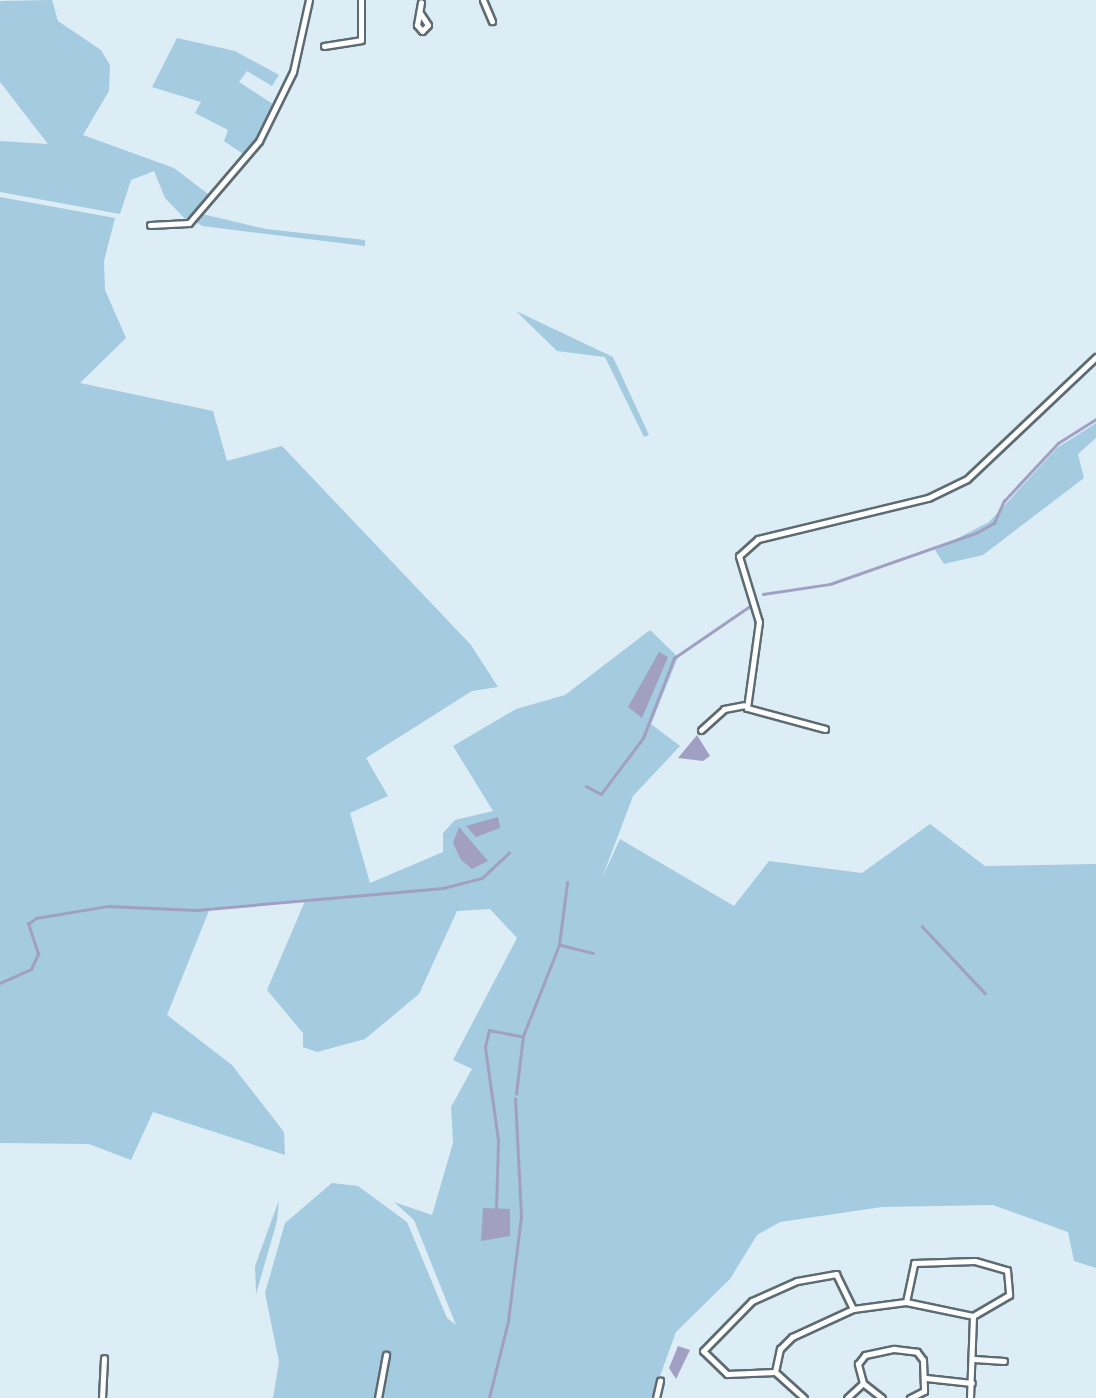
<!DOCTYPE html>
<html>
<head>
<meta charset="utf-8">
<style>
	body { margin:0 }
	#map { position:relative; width:1096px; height:1398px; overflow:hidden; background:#ddedf6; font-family:"Titillium Web",sans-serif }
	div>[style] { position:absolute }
	.green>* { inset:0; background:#a4cbdf }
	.water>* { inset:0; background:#a1a0c3 }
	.stream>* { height:2.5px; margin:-1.25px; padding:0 1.25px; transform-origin:1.25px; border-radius:1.25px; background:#a1a0c3 }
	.roads { filter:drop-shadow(2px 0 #5d6b72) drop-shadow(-2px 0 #5d6b72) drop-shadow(0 2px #5d6b72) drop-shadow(0 -2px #5d6b72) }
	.street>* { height:5px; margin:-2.5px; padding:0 2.5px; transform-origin:2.5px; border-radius:2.5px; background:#fff }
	span { translate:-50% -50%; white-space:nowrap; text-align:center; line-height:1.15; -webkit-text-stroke:8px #f0faff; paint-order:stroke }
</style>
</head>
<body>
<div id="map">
	<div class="green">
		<div style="clip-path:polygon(52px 0,58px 21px,101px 50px,110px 65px,109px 91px,83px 135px,174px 168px,212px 197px,187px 221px,165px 198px,154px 171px,131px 180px,120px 214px,0 192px,0 141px,48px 144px,0 82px,0 1px)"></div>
		<div style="clip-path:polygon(177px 38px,235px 51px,279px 75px,272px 86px,247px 71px,239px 82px,276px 106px,246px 156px,224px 141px,228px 130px,195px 113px,201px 102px,152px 87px)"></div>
		<div style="clip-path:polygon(0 197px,115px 218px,104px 261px,105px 290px,126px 338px,80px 383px,213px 411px,227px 461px,282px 446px,471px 645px,498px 687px,472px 691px,366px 758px,388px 796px,350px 813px,370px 883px,443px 852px,443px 833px,455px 820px,493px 811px,453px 746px,516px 709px,565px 695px,650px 630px,678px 657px,651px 724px,680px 746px,633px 796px,602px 878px,620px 839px,734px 906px,769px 861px,862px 873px,930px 824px,985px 866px,1096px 864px,1096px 1268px,1074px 1261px,1068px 1232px,993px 1205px,882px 1207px,780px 1222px,757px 1235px,730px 1279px,676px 1332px,652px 1398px,273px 1398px,279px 1362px,265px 1293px,285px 1223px,332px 1183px,358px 1186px,407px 1222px,447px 1318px,456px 1325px,414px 1220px,394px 1202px,432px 1215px,453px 1143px,451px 1107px,472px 1069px,453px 1060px,517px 938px,490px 909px,457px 911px,419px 994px,365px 1039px,317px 1052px,303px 1047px,303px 1033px,267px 990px,305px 901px,210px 908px,167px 1015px,232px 1065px,284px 1132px,285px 1155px,153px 1112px,131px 1160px,89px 1144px,0 1143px)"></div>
		<div style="clip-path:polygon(202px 214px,266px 229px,365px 240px,365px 246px,202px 226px,195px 221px)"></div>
		<div style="clip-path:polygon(516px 311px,613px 357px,649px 435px,644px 437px,605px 357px,557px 351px)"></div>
		<div style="clip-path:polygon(1096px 423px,1096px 438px,1078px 454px,1084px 478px,983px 555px,944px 564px,935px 550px,989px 522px,1057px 448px)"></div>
		<div style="clip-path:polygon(279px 1200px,277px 1221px,256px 1294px,255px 1266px)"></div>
	</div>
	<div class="water">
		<div style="clip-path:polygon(659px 652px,668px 657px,642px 718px,628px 707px)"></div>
		<div style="clip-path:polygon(697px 735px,710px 756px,703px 761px,678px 758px)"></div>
		<div style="clip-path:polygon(498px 817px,500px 828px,476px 837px,466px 826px)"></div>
		<div style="clip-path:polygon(459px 827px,488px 861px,472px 869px,461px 860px,453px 843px)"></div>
		<div style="clip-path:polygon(483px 1208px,510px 1209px,510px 1236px,481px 1241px)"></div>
		<div style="clip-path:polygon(678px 1346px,690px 1350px,676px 1379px,669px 1368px)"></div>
	</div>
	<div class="stream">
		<div style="left:763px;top:594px;width:68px;rotate:-8.5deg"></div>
		<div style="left:830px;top:584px;width:155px;rotate:-19.3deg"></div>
		<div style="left:976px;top:533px;width:21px;rotate:-29deg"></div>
		<div style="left:994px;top:523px;width:24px;rotate:-66deg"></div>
		<div style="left:1004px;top:501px;width:79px;rotate:-47deg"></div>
		<div style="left:1058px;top:443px;width:45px;rotate:-32.3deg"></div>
		<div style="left:586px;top:786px;width:17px;rotate:28deg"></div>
		<div style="left:601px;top:794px;width:70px;rotate:-53.1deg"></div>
		<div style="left:643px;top:738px;width:86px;rotate:-68.8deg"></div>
		<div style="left:674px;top:658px;width:92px;rotate:-34.4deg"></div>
		<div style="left:922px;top:926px;width:92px;rotate:46.8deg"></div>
		<div style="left:561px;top:945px;width:33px;rotate:14deg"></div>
		<div style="left:0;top:983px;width:34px;rotate:-24deg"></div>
		<div style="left:31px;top:969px;width:17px;rotate:-65deg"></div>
		<div style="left:38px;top:954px;width:32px;rotate:-108deg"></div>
		<div style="left:28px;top:924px;width:10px;rotate:-37deg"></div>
		<div style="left:36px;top:918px;width:73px;rotate:-9.5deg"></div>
		<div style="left:108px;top:906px;width:88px;rotate:2.6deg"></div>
		<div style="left:196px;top:910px;width:248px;rotate:-5.1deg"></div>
		<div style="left:443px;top:888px;width:40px;rotate:-14.4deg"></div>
		<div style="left:482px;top:878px;width:37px;rotate:-43deg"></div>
		<div style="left:516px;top:1094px;width:58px;rotate:-83.1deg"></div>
		<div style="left:523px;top:1036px;width:98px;rotate:-68.4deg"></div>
		<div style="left:559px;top:945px;width:63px;rotate:-82.6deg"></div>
		<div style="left:496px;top:1209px;width:69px;rotate:-88.3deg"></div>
		<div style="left:498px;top:1140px;width:94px;rotate:-98deg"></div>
		<div style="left:485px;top:1047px;width:17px;rotate:-77deg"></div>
		<div style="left:489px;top:1030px;width:33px;rotate:11deg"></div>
		<div style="left:489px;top:1398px;width:79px;rotate:-76.1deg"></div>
		<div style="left:508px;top:1321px;width:106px;rotate:-82.9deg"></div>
		<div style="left:521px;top:1216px;width:117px;rotate:-92.9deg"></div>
	</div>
	<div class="roads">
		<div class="street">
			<div style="left:483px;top:0;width:23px;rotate:67deg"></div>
			<div style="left:420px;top:13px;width:14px;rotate:56deg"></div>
			<div style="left:428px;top:25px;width:8px;rotate:135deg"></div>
			<div style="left:422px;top:31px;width:8px;rotate:-130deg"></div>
			<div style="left:417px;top:25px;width:23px;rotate:-80deg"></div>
			<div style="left:324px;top:46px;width:37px;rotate:-9deg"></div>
			<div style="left:361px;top:40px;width:40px;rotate:-90deg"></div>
			<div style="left:150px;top:225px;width:39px;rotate:-3deg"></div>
			<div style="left:189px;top:223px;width:108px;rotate:-49.5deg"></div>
			<div style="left:259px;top:141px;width:77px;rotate:-63.8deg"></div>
			<div style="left:293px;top:72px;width:74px;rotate:-77.5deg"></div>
			<div style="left:825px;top:729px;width:81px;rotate:-164.9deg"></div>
			<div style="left:747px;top:708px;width:87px;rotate:-82.1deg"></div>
			<div style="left:759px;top:622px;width:69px;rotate:-106.9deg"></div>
			<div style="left:739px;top:556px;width:25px;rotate:-42deg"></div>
			<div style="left:758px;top:539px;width:175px;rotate:-13.6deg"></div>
			<div style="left:928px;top:498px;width:43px;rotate:-26deg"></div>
			<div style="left:967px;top:479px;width:178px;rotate:-43.4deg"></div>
			<div style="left:701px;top:730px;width:31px;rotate:-42deg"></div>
			<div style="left:724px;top:709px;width:20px;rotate:-11deg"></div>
			<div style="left:906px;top:1302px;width:40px;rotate:-78deg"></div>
			<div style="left:914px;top:1263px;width:61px;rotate:-1.9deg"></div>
			<div style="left:975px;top:1261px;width:33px;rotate:16deg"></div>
			<div style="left:1007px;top:1270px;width:25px;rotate:85deg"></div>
			<div style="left:1009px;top:1295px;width:42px;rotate:149.7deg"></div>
			<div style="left:974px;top:1359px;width:30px;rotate:4deg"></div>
			<div style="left:775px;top:1372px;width:48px;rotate:177.6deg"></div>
			<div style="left:727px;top:1374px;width:33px;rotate:-136deg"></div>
			<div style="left:703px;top:1351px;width:70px;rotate:-45.6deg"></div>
			<div style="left:752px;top:1301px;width:49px;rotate:-24deg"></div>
			<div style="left:797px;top:1281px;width:40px;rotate:-10deg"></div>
			<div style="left:836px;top:1274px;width:39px;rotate:64deg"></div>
			<div style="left:926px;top:1378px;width:46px;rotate:6.2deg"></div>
			<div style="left:102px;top:1398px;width:40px;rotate:-87.1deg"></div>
			<div style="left:378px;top:1398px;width:44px;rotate:-79.5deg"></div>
			<div style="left:656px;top:1398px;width:18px;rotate:-77deg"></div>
			<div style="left:804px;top:1398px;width:39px;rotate:-138deg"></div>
			<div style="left:775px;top:1372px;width:24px;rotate:-78deg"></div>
			<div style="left:780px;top:1349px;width:17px;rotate:-45deg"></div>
			<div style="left:792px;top:1337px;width:67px;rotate:-24.7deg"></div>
			<div style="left:853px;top:1309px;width:53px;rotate:-7.5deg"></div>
			<div style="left:906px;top:1302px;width:68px;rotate:11.8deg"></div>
			<div style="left:973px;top:1316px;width:82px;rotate:92.1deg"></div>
			<div style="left:847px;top:1398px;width:22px;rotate:-43deg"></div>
			<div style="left:882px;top:1398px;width:24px;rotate:-142deg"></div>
			<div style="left:863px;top:1383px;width:20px;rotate:-105deg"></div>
			<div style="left:858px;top:1364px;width:11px;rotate:-52deg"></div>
			<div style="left:865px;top:1355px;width:30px;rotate:-12deg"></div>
			<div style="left:894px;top:1349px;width:23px;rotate:7deg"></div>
			<div style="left:917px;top:1352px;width:10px;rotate:53deg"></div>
			<div style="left:923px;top:1360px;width:31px;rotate:88deg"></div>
			<div style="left:924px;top:1391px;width:16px;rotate:153deg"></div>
		</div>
	</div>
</div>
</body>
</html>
